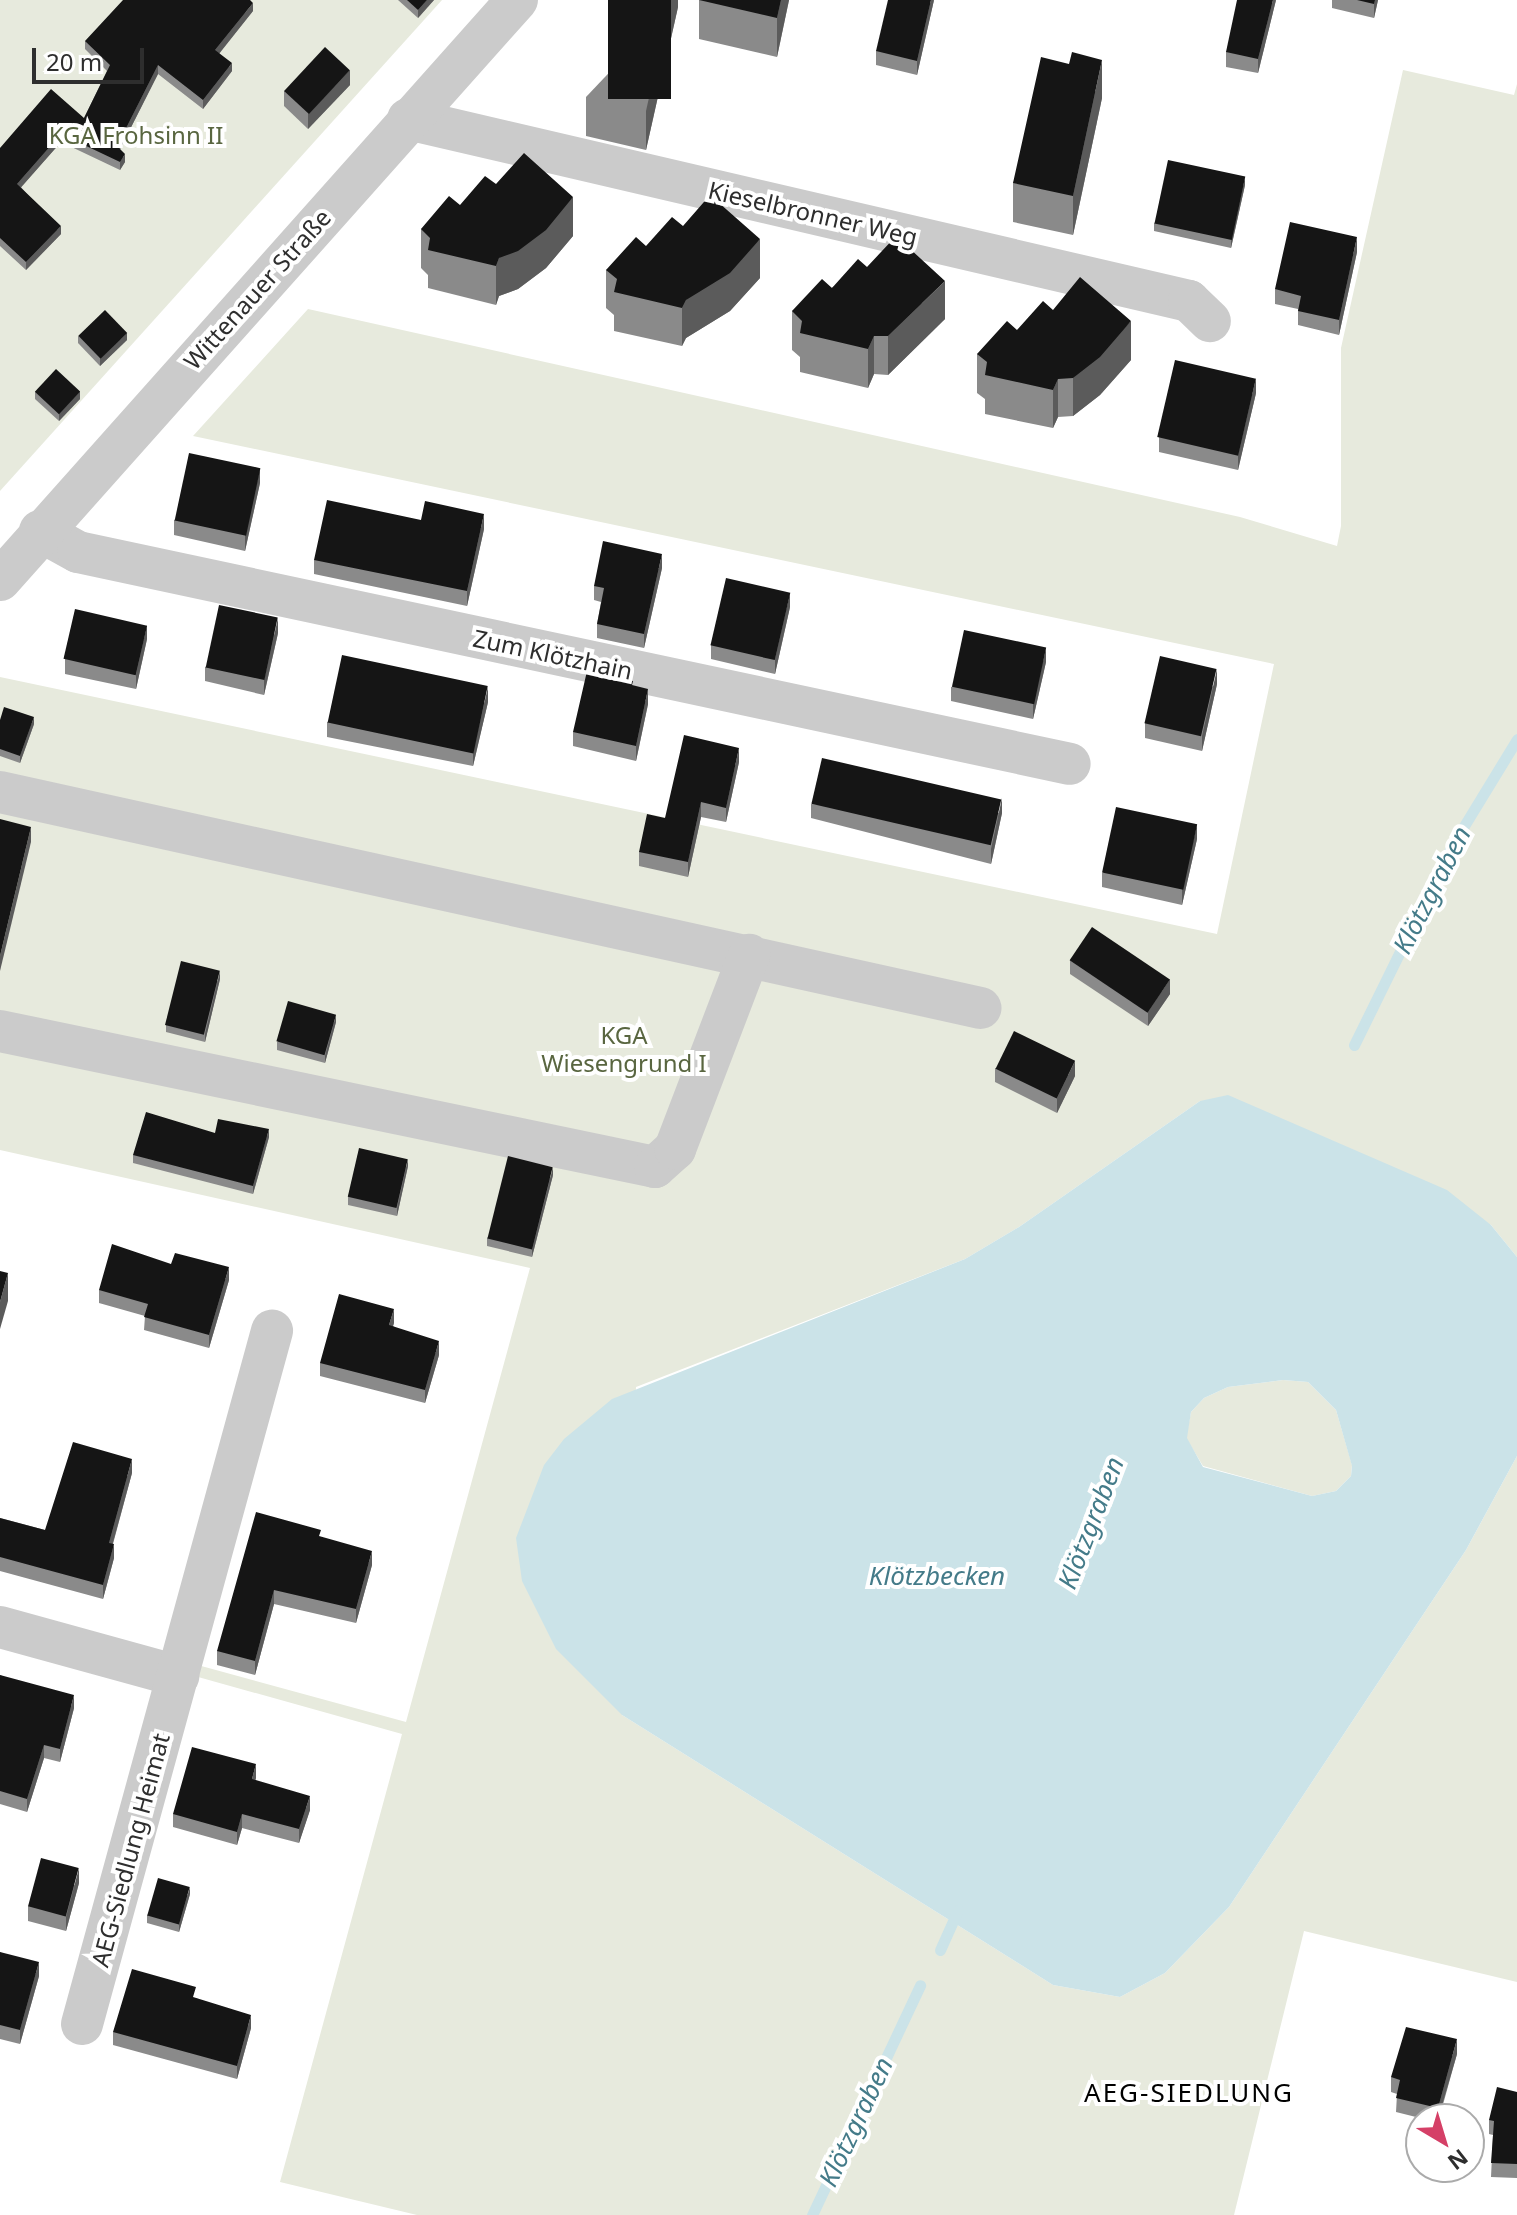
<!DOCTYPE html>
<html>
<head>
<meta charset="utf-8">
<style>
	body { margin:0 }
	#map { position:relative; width:1517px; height:2215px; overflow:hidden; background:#fff; font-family:"Noto Sans",sans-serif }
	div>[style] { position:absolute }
	.green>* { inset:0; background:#e7eadd }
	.water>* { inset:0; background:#cbe3e8 }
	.stream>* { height:11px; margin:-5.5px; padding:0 5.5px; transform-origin:5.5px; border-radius:5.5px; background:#cbe3e8 }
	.minor>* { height:42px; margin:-21px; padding:0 21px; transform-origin:21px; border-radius:21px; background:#cbcbcb }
	.wall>* { inset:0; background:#8a8a8a }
	.shaded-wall>* { inset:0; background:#5b5b5b }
	.building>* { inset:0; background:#151515; transform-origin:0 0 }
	span { translate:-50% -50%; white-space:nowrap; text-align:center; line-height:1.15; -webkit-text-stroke:8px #fff; paint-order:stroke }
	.park-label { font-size:24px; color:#596640 }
	.street-label { font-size:24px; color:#2e2e2e }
	.water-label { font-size:26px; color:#447b89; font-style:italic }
	.neighbourhood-label { font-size:26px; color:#000; letter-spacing:2px }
	.north { position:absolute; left:1405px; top:2103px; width:80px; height:80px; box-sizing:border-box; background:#fff; border:2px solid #ababab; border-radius:50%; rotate:142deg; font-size:22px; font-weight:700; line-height:32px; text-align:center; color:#2e2e2e }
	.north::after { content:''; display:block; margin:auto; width:28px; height:36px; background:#d54067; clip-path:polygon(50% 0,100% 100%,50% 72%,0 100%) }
	.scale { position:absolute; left:32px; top:48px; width:112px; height:36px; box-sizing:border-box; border:4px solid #2e2e2e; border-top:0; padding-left:10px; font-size:24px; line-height:28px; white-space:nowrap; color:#2e2e2e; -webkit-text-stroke:6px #fff; paint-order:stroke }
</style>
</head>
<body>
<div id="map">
	<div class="green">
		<div style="clip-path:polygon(0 0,442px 0,0 491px)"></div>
		<div style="clip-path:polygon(1403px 70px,1514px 95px,1517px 84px,1517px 1257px,1491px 1225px,1351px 1150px,1254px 1108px,1200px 1101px,1019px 1227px,965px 1259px,636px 1387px,622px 1715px,1053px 1985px,1120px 1997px,1165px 1973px,1229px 1907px,1466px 1550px,1517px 1456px,1517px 1982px,1304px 1931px,1234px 2215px,417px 2215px,280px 2182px,402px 1734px,191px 1675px,194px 1664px,406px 1722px,530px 1268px,0 1150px,0 677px,1217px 934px,1274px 664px,193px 436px,308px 309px,1240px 517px,1337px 546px,1341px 526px,1341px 348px)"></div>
		<div style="clip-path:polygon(1283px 1380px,1308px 1382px,1336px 1410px,1352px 1465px,1351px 1476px,1336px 1491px,1312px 1496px,1203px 1466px,1186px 1438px,1191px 1412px,1204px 1398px,1228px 1387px)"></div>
	</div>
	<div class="water">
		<div style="clip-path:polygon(evenodd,1228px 1095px,1447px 1190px,1491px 1225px,1517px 1257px,1517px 1456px,1466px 1550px,1229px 1907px,1165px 1973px,1120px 1997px,1053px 1985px,622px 1715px,556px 1649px,522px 1581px,516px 1538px,544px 1465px,564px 1439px,612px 1399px,965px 1259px,1019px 1227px,1200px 1101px,1228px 1095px,1283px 1380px,1308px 1382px,1336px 1410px,1352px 1466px,1351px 1476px,1336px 1491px,1312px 1496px,1203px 1467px,1187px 1438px,1191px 1412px,1204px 1398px,1228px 1387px,1283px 1380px)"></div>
	</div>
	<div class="stream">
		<div style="left:1354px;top:1045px;width:224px;rotate:-63.8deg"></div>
		<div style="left:1453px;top:844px;width:123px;rotate:-58.6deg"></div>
		<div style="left:940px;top:1950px;width:44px;rotate:-65.8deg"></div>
		<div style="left:812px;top:2215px;width:254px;rotate:-64.8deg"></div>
	</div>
	<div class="minor">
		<div style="left:408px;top:119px;width:802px;rotate:13.12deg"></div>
		<div style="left:1189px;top:301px;width:29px;rotate:44deg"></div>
		<div style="left:40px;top:531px;width:43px;rotate:28.9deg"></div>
		<div style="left:78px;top:552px;width:1014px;rotate:12.06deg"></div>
		<div style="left:0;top:580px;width:777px;rotate:-48.29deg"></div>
		<div style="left:0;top:792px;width:1004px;rotate:12.42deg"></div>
		<div style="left:0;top:1031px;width:669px;rotate:11.73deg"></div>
		<div style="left:655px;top:1167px;width:27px;rotate:-42deg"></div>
		<div style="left:675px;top:1149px;width:208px;rotate:-69.1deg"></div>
		<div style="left:0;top:1627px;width:185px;rotate:15.4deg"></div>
		<div style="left:82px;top:2024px;width:719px;rotate:-74.67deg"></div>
	</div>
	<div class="wall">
		<div style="clip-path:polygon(398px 0,434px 0,418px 18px)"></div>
		<div style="clip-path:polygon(678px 0,678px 7px,646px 150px,586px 136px,586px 97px)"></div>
		<div style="clip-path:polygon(699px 0,789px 0,777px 57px,699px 39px)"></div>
		<div style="clip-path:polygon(934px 0,917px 75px,876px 65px,876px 51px)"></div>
		<div style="clip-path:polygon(1276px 0,1258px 73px,1226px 67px,1226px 52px)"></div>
		<div style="clip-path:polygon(1332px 0,1378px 0,1374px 18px,1332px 8px)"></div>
		<div style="clip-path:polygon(253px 11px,219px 53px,232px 71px,203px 109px,158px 74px,120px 149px,125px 162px,120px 170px,61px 142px,21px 187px,61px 234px,26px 270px,0 246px,0 148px,84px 118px,107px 71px,85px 49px,85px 41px)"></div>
		<div style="clip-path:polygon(1069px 64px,1102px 98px,1073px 235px,1013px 222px,1013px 183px)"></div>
		<div style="clip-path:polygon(350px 85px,308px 129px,284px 106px,284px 91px)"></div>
		<div style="clip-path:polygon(496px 184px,573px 236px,546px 268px,518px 289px,499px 296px,496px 305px,428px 288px,428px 275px,421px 268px,421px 229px)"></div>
		<div style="clip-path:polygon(1245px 185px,1231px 248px,1154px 231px,1154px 223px)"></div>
		<div style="clip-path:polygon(683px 226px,760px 278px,730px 311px,686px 338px,682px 346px,614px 331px,614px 315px,606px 308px,606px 270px)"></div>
		<div style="clip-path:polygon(1357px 252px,1339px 335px,1298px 325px,1298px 309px,1275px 304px,1275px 289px)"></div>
		<div style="clip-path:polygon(867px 267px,945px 319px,888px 375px,874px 374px,868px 388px,800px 372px,800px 357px,792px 350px,792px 311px)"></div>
		<div style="clip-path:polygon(1053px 310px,1131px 360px,1100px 395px,1073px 416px,1058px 417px,1053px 428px,985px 414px,985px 399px,977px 393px,977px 354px,1017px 330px)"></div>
		<div style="clip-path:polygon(78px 336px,127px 340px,100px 366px,78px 343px)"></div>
		<div style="clip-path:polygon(35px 392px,80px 399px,59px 421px,35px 399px)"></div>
		<div style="clip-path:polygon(1256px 393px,1238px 470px,1159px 452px,1159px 437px)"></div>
		<div style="clip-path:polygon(260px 483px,245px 551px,174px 535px,174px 520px)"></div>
		<div style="clip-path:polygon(421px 520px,484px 529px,467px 606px,314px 574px,314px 560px)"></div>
		<div style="clip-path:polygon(662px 568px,644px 648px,597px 638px,597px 624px,601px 602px,594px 600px,594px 586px)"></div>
		<div style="clip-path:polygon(790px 607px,775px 674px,711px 659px,711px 645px)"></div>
		<div style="clip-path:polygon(278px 633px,264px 695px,205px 681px,205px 667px)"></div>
		<div style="clip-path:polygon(147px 639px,136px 689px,65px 674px,65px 659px)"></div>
		<div style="clip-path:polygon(1046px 662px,1033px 719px,951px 701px,951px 687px)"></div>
		<div style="clip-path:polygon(1217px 684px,1202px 751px,1145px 738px,1145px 723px)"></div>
		<div style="clip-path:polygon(633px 686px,648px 704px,636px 761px,573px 746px,573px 732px)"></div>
		<div style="clip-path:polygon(488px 702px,473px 766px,327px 737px,327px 722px)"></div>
		<div style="clip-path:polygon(0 720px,34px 724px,20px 763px,0 756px)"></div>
		<div style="clip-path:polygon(739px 762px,726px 822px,701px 817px,688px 877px,639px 866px,639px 852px,665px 818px)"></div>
		<div style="clip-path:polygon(811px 804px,1002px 813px,991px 864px,811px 818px)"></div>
		<div style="clip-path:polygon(1197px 839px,1182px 905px,1102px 887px,1102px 873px)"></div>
		<div style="clip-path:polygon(1070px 960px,1170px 994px,1148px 1026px,1070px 974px)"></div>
		<div style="clip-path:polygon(220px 979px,205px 1042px,166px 1032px,166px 1025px)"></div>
		<div style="clip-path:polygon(336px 1022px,325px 1063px,277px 1050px,277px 1042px)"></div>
		<div style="clip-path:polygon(995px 1068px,1075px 1076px,1057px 1113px,995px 1082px)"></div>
		<div style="clip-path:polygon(215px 1133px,269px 1137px,253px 1194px,133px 1163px,133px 1155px)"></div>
		<div style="clip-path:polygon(408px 1166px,397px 1216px,348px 1205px,348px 1197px)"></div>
		<div style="clip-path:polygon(553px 1175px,532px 1257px,487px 1246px,487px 1238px)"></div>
		<div style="clip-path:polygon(171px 1264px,229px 1280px,209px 1348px,144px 1330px,145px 1316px,99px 1303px,99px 1290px)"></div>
		<div style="clip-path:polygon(394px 1323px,393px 1326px,439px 1355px,425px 1403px,320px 1376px,320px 1363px)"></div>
		<div style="clip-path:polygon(132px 1473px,113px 1544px,114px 1558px,103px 1599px,0 1571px,0 1518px,45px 1530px)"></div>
		<div style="clip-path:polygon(321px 1537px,372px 1565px,356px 1623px,274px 1604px,255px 1675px,217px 1665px,217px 1651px)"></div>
		<div style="clip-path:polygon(0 1675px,74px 1708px,60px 1762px,44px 1758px,27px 1812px,0 1804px)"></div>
		<div style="clip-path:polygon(256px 1778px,255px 1780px,310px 1810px,299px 1843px,242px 1828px,237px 1845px,173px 1827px,173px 1814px)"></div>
		<div style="clip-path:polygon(79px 1883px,66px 1931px,28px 1921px,28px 1906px)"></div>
		<div style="clip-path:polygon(190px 1894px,179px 1932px,147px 1923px,147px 1915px)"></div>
		<div style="clip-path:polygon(0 1952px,39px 1976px,20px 2044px,0 2039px)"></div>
		<div style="clip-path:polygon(196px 1998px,251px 2028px,237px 2079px,113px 2045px,113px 2032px)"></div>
		<div style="clip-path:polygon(1457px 2054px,1439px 2119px,1424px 2119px,1396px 2112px,1397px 2094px,1391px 2092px,1391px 2077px)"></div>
		<div style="clip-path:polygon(1517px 2092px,1517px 2178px,1491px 2177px,1493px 2135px,1489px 2134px,1489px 2120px)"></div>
	</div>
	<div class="shaded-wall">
		<div style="clip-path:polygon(427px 0,434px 0,418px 18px,418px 10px)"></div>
		<div style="clip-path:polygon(671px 0,678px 0,678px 7px,646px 150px,646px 111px)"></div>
		<div style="clip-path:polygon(781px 0,789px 0,777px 57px,777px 18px)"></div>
		<div style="clip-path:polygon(931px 0,934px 0,917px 75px,917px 61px)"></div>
		<div style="clip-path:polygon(1273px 0,1276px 0,1258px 73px,1258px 59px)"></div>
		<div style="clip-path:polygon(1375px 0,1378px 0,1374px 18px,1374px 4px)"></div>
		<div style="clip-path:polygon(253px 3px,253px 11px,215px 59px,215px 50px)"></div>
		<div style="clip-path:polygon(1102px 60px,1102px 98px,1073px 235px,1073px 196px)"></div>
		<div style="clip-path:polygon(232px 63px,232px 71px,203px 109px,203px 100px)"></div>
		<div style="clip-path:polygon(158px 65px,158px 74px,117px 155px,117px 146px)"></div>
		<div style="clip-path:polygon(350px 70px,350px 85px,308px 129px,308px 114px)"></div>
		<div style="clip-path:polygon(61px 134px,61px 142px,17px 192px,17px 184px)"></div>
		<div style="clip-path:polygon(125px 154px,125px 162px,120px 170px,120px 162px)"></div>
		<div style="clip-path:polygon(1245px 177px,1245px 185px,1231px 248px,1231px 241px)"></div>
		<div style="clip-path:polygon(573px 197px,573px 236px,546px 268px,518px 289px,499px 296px,496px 305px,496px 266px,499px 258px)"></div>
		<div style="clip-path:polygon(61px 226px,61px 234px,26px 270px,26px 262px)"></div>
		<div style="clip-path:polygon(1357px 237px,1357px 252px,1339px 335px,1339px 320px)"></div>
		<div style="clip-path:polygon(760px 239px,760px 278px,730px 311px,686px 338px,682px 346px,682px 308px,686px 300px)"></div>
		<div style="clip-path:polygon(945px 281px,945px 319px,888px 375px,888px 336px)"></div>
		<div style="clip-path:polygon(1131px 321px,1131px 360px,1100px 395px,1073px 416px,1073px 378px)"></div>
		<div style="clip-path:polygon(127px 333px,127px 340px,100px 366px,100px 359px)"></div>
		<div style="clip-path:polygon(874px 336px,874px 374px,868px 388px,868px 349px)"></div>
		<div style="clip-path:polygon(1256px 378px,1256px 393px,1238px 470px,1238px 455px)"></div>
		<div style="clip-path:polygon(1058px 379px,1058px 417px,1053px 428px,1053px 390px)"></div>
		<div style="clip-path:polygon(80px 391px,80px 399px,59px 421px,59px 413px)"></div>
		<div style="clip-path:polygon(260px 468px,260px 483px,245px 551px,245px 536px)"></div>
		<div style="clip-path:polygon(484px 514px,484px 529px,467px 606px,467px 591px)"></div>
		<div style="clip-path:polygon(662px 554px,662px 568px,644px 648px,644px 634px)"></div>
		<div style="clip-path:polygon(790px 593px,790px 607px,775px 674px,775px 659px)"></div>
		<div style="clip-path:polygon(278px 618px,278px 633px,264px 695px,264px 680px)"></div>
		<div style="clip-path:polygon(147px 625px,147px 639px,136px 689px,136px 674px)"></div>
		<div style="clip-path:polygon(1046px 648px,1046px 662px,1033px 719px,1033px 705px)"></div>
		<div style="clip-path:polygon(1217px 669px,1217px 684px,1202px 751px,1202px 736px)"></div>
		<div style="clip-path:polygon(488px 687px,488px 702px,473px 766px,473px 752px)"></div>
		<div style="clip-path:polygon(648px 689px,648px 704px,636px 761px,636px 746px)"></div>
		<div style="clip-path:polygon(34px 717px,34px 724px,20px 763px,20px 756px)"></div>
		<div style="clip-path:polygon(739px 748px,739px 762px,726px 822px,726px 808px)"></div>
		<div style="clip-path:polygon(1002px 798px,1002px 813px,991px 864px,991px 849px)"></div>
		<div style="clip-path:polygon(701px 802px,701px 817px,688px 877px,688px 862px)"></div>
		<div style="clip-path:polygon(1197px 824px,1197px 839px,1182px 905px,1182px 890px)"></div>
		<div style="clip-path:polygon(31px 827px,31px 842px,0 971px,0 956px)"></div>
		<div style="clip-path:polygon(220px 971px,220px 979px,205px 1042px,205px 1034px)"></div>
		<div style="clip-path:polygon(1170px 979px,1170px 994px,1148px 1026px,1148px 1012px)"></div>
		<div style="clip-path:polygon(336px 1015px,336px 1022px,325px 1063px,325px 1056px)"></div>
		<div style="clip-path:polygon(1075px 1061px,1075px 1076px,1057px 1113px,1057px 1098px)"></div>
		<div style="clip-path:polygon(269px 1129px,269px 1137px,253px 1194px,253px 1186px)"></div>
		<div style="clip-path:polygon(408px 1159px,408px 1166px,397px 1216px,397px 1208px)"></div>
		<div style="clip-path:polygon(553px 1167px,553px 1175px,532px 1257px,532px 1250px)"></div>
		<div style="clip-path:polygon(229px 1267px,229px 1280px,209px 1348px,209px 1335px)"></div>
		<div style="clip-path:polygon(8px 1273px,8px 1301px,0 1329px,0 1302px)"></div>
		<div style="clip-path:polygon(394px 1309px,394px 1323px,389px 1338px,389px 1325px)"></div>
		<div style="clip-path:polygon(439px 1341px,439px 1355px,425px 1403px,425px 1390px)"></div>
		<div style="clip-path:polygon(132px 1459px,132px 1473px,109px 1557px,109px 1543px)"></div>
		<div style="clip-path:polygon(114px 1544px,114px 1558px,103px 1599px,103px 1585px)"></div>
		<div style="clip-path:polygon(372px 1551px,372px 1565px,356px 1623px,356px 1609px)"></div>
		<div style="clip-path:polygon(274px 1590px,274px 1604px,255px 1675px,255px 1661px)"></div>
		<div style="clip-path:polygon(74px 1695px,74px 1708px,60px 1762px,60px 1749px)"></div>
		<div style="clip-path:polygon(44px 1745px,44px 1758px,27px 1812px,27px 1799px)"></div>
		<div style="clip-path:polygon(256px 1764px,256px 1778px,252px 1793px,252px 1779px)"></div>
		<div style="clip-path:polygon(310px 1796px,310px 1810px,299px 1843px,299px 1829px)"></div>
		<div style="clip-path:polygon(242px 1814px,242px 1828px,237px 1845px,237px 1832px)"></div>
		<div style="clip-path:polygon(79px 1868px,79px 1883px,66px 1931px,66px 1917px)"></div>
		<div style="clip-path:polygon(190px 1887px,190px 1894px,179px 1932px,179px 1924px)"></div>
		<div style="clip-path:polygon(39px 1962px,39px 1976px,20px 2044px,20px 2030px)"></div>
		<div style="clip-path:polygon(251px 2015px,251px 2028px,237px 2079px,237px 2066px)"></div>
		<div style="clip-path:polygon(1457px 2039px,1457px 2054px,1438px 2119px,1438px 2108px)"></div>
	</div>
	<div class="building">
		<div style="clip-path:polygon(123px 0,250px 0,253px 3px,215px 50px,232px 63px,203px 100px,158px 65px,117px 146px,125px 154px,120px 162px,61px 134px,17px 184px,61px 226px,26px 262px,0 238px,0 148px,51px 89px,84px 118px,110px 65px,85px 41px)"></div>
		<div style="clip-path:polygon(407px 0,427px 0,418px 10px)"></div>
		<div style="left:608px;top:0;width:63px;height:99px"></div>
		<div style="clip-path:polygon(699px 0,781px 0,777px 18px)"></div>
		<div style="clip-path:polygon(888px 0,931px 0,917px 61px,876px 51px)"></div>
		<div style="clip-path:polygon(1237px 0,1273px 0,1258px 59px,1226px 52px)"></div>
		<div style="clip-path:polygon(1357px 0,1375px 0,1374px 4px)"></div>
		<div style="left:325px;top:47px;width:34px;height:60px;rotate:43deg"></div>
		<div style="clip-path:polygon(1072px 52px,1102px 60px,1073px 196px,1013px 183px,1041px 57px,1069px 64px)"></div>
		<div style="clip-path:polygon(524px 153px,573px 197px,546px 230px,518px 251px,499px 258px,496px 266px,428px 250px,430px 238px,421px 229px,449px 196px,460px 205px,485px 176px,496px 184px)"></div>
		<div style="left:1168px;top:160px;width:79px;height:65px;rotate:12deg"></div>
		<div style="clip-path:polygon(710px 195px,760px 239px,730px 273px,686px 300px,682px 308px,614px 292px,617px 279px,606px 270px,636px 237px,646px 246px,672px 217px,683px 226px)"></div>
		<div style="clip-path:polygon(1290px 222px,1357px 237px,1339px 320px,1298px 311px,1301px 296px,1275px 289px)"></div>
		<div style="clip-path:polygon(896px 236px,945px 281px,888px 336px,874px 336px,868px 349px,800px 333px,802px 321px,792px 311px,822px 279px,832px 288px,858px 259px,867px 267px)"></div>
		<div style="clip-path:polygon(1080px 277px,1131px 321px,1100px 357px,1073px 378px,1058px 379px,1053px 390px,985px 375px,987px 362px,977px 354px,1007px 321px,1017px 330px,1043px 301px,1053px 310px)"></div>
		<div style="left:105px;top:310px;width:32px;height:37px;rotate:46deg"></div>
		<div style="left:1175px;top:360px;width:83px;height:79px;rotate:13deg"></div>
		<div style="left:56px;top:369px;width:33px;height:31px;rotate:43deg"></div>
		<div style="left:189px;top:453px;width:73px;height:69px;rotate:12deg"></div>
		<div style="clip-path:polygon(327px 500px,421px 520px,425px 501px,484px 514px,467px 591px,314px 560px)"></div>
		<div style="clip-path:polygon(603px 541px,662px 554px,644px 634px,597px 624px,604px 588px,594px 586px)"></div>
		<div style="left:726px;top:578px;width:66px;height:69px;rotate:13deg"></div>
		<div style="left:219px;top:605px;width:60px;height:64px;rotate:12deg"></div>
		<div style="left:75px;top:609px;width:74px;height:51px;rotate:13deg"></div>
		<div style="left:964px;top:630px;width:84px;height:58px;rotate:12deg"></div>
		<div style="left:342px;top:655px;width:149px;height:69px;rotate:12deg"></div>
		<div style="left:1160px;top:656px;width:58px;height:69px;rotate:13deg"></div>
		<div style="clip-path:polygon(587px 671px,633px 681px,632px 685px,648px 689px,636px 746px,573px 732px)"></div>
		<div style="clip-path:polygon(4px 707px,34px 717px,20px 756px,0 749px,0 720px)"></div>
		<div style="clip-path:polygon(684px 735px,739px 748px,726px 808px,701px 802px,688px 862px,639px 852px,647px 814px,665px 818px)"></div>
		<div style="left:822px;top:758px;width:184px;height:47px;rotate:13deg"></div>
		<div style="left:1116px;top:807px;width:83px;height:67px;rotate:12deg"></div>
		<div style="clip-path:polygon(0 819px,31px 827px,0 956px)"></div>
		<div style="left:1092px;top:927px;width:94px;height:40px;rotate:34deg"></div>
		<div style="left:181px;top:961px;width:40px;height:66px;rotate:14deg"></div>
		<div style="left:288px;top:1001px;width:50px;height:42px;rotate:16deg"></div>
		<div style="left:1014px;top:1031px;width:68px;height:42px;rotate:26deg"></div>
		<div style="clip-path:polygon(146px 1112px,215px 1133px,218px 1119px,269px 1129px,253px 1186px,133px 1155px)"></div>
		<div style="left:359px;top:1148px;width:50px;height:50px;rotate:13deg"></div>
		<div style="left:508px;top:1156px;width:46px;height:85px;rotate:14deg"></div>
		<div style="clip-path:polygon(112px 1244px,171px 1264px,175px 1253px,229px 1267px,209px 1335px,144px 1317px,148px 1304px,99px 1290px)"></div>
		<div style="clip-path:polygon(0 1271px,8px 1273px,0 1302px)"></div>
		<div style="clip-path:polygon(339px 1294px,394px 1309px,389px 1325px,439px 1341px,425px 1390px,320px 1363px)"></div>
		<div style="clip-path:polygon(73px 1442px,132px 1459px,109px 1543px,114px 1544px,103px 1585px,0 1557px,0 1518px,45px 1530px)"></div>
		<div style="clip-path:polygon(256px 1512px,321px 1530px,319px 1536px,372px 1551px,356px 1609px,274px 1590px,255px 1661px,217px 1651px)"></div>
		<div style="clip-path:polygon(0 1675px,74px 1695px,60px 1749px,44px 1745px,27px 1799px,0 1791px)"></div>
		<div style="clip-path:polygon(192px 1747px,256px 1764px,252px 1779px,310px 1796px,299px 1829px,242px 1814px,237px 1832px,173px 1814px)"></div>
		<div style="left:41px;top:1858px;width:39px;height:50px;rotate:15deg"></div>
		<div style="left:158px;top:1878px;width:33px;height:39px;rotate:16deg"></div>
		<div style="clip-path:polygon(0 1952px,39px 1962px,20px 2030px,0 2025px)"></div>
		<div style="clip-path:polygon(132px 1969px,196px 1987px,193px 1997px,251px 2015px,237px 2066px,113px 2032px)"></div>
		<div style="clip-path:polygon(1406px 2027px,1457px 2039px,1438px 2108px,1396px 2098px,1400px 2080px,1391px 2077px)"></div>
		<div style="clip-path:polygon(1497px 2087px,1517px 2092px,1517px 2164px,1491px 2163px,1494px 2121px,1489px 2120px)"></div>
	</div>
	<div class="park-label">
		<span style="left:136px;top:135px">KGA Frohsinn II</span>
		<span style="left:624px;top:1049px">KGA<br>Wiesengrund I</span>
	</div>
	<div class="street-label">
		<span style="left:813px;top:213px;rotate:13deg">Kieselbronner Weg</span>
		<span style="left:257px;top:289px;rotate:-48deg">Wittenauer Straße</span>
		<span style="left:553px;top:654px;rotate:12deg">Zum Klötzhain</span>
		<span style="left:130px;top:1850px;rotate:-75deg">AEG-Siedlung Heimat</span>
	</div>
	<div class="water-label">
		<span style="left:1432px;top:890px;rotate:-63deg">Klötzgraben</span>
		<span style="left:1091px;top:1523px;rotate:-69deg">Klötzgraben</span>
		<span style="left:937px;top:1576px">Klötzbecken</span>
		<span style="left:856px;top:2122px;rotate:-65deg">Klötzgraben</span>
	</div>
	<div class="neighbourhood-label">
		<span style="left:1189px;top:2093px">AEG-SIEDLUNG</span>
	</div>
	<div class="north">N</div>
	<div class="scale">20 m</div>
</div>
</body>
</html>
